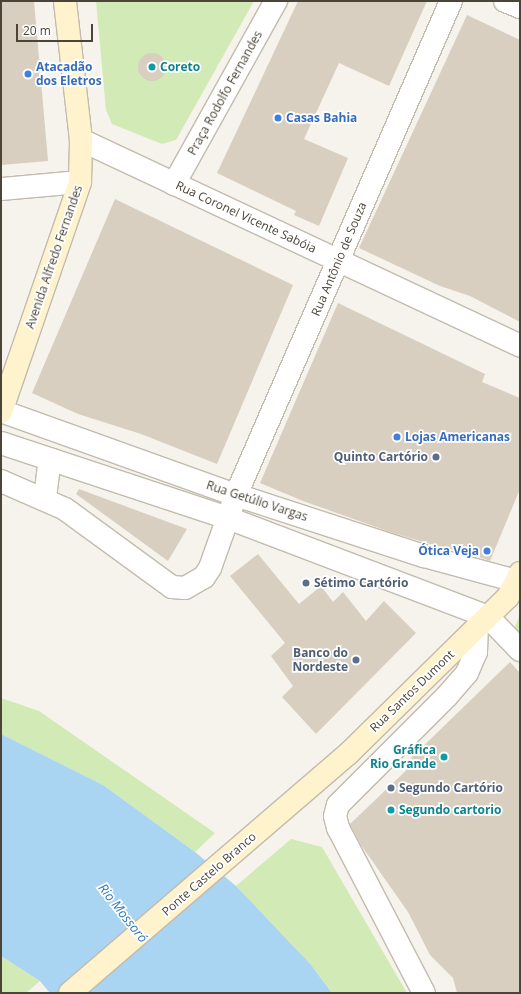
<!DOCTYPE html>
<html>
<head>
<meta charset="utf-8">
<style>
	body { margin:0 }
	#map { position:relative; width:521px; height:994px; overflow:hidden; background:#f6f3ec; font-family:"Open Sans",sans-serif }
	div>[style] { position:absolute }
	.green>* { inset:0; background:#d2eab5 }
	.water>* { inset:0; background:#a9d4f2 }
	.building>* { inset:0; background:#d8cfc1 }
	.round { border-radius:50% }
	.roads { filter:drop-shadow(1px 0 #c2bbae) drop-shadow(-1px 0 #c2bbae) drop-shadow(0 1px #c2bbae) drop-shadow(0 -1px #c2bbae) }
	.minor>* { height:22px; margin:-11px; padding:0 11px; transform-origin:11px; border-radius:11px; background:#fff }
	.secondary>* { height:22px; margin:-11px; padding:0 11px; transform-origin:11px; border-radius:11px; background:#fff3cd }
	.dots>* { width:11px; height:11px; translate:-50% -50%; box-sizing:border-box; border:2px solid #fff; border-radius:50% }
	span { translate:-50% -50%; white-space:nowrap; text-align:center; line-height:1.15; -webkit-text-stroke:3.5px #fff; paint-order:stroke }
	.shop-label { font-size:12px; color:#366cbe; font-weight:700 }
	.left { translate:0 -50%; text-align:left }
	.right { translate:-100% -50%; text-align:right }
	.culture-label { font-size:12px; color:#0d838f; font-weight:700 }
	.street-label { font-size:12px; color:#4b4439 }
	.service-label { font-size:12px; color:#4e5e75; font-weight:700 }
	.water-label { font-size:13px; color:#2e7ab2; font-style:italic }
	.frame { position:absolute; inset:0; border:2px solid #4b4439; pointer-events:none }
	.scale { position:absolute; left:16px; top:24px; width:77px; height:18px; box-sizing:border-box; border:2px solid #4b4439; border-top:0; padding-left:5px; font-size:12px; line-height:14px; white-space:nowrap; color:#4b4439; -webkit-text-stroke:3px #fff; paint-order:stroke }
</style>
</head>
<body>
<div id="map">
	<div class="green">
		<div style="clip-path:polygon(96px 1px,254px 1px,176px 140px,162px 144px,112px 124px,106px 110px)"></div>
		<div style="clip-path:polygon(520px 615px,520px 640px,513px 631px)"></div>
		<div style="clip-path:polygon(1px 698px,39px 711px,215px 833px,195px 852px,103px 785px,1px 734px)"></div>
		<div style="clip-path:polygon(291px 839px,322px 847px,407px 993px,332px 993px,315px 970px,236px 886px)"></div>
		<div style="clip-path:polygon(1px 956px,40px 981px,26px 993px,1px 993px)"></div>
	</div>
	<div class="water">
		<div style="clip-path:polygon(1px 734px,103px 785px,195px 852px,236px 886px,311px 965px,332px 993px,50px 993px,40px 981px,1px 956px)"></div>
	</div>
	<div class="building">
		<div style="clip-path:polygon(1px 1px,34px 1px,48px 161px,1px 165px)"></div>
		<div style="clip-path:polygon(298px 1px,427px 1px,389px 86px,339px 63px,304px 139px,348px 158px,319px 226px,294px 215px,296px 211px,217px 173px)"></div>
		<div style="clip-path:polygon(467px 15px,520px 40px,520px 322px,470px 296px,440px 286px,359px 248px)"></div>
		<div class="round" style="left:138px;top:53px;width:28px;height:28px"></div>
		<div style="clip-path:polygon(115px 199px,293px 285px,217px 464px,141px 434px,78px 414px,32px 393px)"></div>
		<div style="clip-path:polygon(338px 303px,485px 374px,482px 382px,520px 398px,520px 489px,490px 561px,453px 547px,451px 550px,393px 533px,303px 501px,260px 483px)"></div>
		<div style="clip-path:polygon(79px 489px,187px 529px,168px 561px,76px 494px)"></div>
		<div style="clip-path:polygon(258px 554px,299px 604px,321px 586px,333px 602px,343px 592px,366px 621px,384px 601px,416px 633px,316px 734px,282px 697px,293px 686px,271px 656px,285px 643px,230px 576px)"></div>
		<div style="clip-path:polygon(510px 662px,520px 673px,520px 993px,457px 993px,453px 978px,430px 955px,408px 912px,361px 845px,350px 824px,415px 762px,411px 758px)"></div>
	</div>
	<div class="roads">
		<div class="minor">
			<div style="left:505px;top:1px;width:16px;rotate:22deg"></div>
			<div style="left:81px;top:140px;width:485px;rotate:25.1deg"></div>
			<div style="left:174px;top:184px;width:210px;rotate:-60.9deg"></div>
			<div style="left:1px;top:189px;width:79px;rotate:-5.1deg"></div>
			<div style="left:1px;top:411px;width:250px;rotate:19.7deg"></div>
			<div style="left:236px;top:495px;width:198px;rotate:18deg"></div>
			<div style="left:424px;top:556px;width:99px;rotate:15.2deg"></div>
			<div style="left:1px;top:443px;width:239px;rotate:18.3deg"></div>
			<div style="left:228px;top:518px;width:278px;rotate:20.8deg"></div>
			<div style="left:488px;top:617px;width:46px;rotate:45.9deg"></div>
			<div style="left:1px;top:481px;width:70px;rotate:23.6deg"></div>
			<div style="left:65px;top:509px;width:132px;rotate:36.1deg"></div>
			<div style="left:172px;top:587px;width:13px;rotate:4deg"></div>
			<div style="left:185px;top:588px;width:22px;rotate:-30deg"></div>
			<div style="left:204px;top:577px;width:11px;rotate:-56deg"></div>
			<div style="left:210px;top:568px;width:77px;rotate:-70.4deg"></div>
			<div style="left:236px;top:495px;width:539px;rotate:-66.48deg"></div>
			<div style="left:45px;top:498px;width:39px;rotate:-83deg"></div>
			<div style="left:424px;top:993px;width:186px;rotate:-117.5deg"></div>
			<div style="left:338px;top:828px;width:12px;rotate:-104deg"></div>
			<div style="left:335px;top:816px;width:11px;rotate:-75deg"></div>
			<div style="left:338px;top:805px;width:154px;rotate:-45deg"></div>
			<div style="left:447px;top:696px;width:30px;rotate:-49deg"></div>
			<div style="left:467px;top:673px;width:23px;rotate:-67deg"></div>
			<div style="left:476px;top:652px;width:24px;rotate:-88deg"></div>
		</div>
		<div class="secondary">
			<div style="left:1px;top:412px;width:243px;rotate:-71deg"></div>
			<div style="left:80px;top:182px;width:42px;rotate:-88.6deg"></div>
			<div style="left:81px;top:140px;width:140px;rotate:-96.6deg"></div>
			<div style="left:70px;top:993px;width:367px;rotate:-40.7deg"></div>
			<div style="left:348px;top:754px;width:224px;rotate:-44.5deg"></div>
			<div style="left:508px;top:597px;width:27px;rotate:-63deg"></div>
		</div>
	</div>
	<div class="dots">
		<div style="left:152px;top:67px;background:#0f9aa8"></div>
		<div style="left:28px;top:74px;background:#3f7fe0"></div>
		<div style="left:278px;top:118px;background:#3f7fe0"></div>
		<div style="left:397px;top:437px;background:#3f7fe0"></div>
		<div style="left:436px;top:457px;background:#5c6f8a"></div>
		<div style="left:487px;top:551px;background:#3f7fe0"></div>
		<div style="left:306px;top:583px;background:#5c6f8a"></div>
		<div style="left:356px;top:660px;background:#5c6f8a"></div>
		<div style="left:444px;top:757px;background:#0f9aa8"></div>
		<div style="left:391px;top:788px;background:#5c6f8a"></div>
		<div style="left:391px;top:810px;background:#0f9aa8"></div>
	</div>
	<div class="shop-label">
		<span class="left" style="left:36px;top:74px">Atacadão<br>dos Eletros</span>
		<span class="left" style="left:286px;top:118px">Casas Bahia</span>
		<span class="left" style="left:405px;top:437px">Lojas Americanas</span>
		<span class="right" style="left:479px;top:551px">Ótica Veja</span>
	</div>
	<div class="culture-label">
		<span class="left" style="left:160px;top:67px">Coreto</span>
		<span class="right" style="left:436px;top:757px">Gráfica<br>Rio Grande</span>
		<span class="left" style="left:399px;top:810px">Segundo cartorio</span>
	</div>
	<div class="street-label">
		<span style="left:225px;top:93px;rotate:-61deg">Praça Rodolfo Fernandes</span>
		<span style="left:246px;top:217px;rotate:25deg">Rua Coronel Vicente Sabóia</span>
		<span style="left:54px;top:257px;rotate:-71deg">Avenida Alfredo Fernandes</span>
		<span style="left:339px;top:259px;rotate:-67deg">Rua Antônio de Souza</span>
		<span style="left:257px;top:501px;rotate:18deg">Rua Getúlio Vargas</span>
		<span style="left:412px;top:691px;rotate:-44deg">Rua Santos Dumont</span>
		<span style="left:209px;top:874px;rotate:-41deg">Ponte Castelo Branco</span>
	</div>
	<div class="service-label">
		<span class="right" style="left:428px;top:457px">Quinto Cartório</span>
		<span class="left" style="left:314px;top:583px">Sétimo Cartório</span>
		<span class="right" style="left:348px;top:660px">Banco do<br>Nordeste</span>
		<span class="left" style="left:399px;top:788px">Segundo Cartório</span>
	</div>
	<div class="water-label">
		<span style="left:123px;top:913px;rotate:52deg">Rio Mossoró</span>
	</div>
	<div class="frame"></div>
	<div class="scale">20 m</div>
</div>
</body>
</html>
